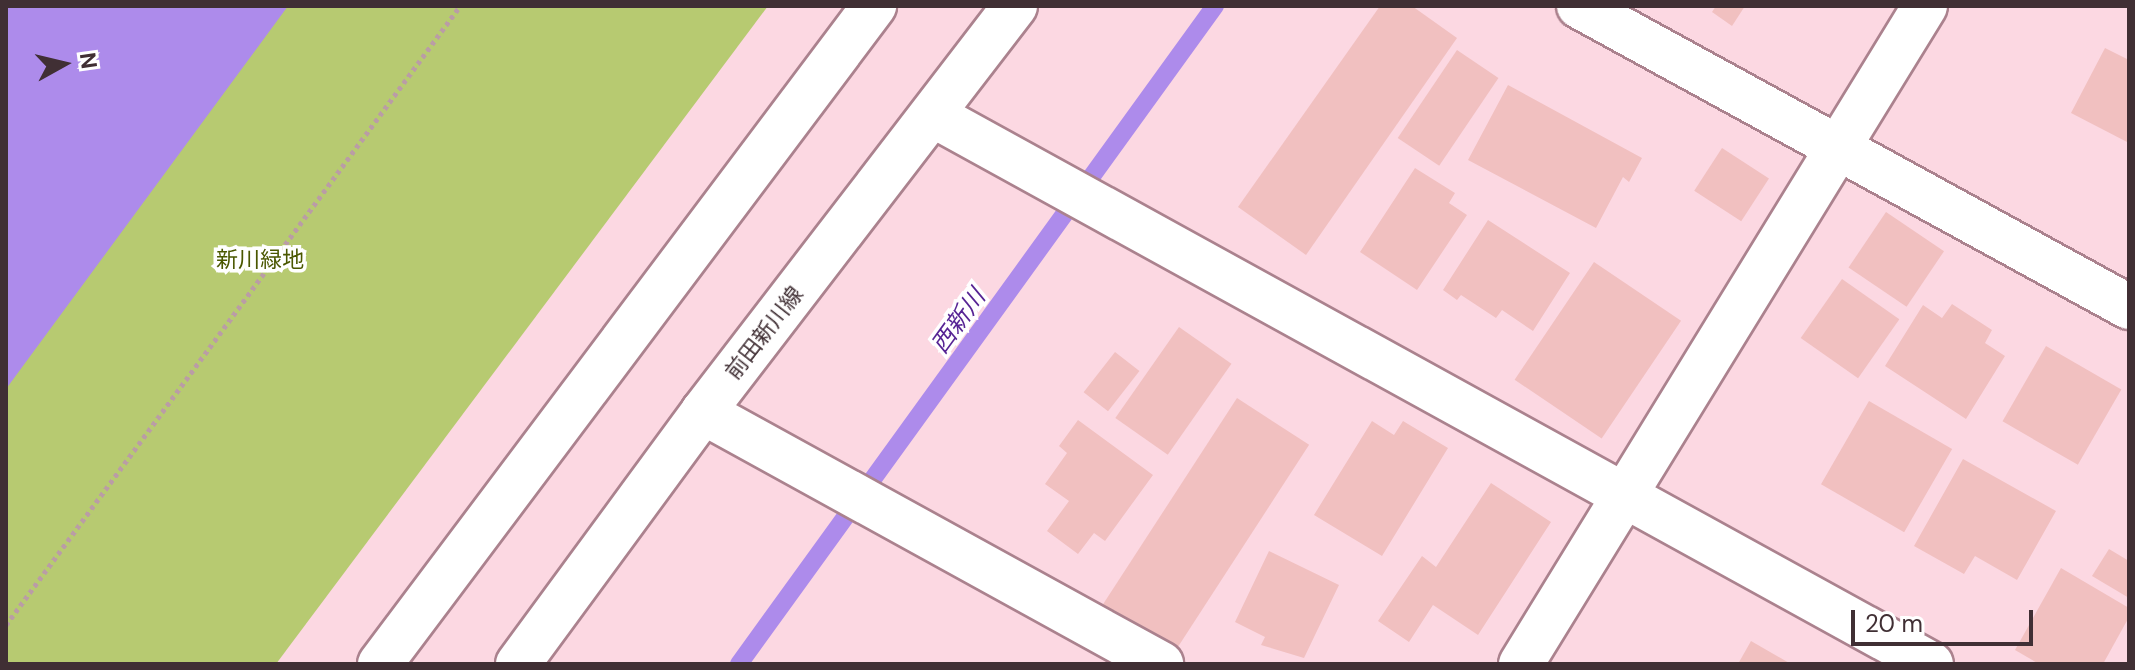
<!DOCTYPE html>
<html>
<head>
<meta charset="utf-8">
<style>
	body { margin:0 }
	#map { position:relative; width:2135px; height:670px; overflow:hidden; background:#fcd8e2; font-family:"DM Sans","Noto Sans JP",sans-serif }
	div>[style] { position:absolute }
	.green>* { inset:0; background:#b7ca71 }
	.water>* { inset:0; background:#ad8beb }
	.stream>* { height:18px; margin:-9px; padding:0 9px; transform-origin:9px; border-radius:9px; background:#ad8beb }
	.building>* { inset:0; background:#f1c0c0; transform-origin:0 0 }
	.path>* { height:5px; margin-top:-2.5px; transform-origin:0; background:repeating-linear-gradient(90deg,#ba9da5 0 4px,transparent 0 8px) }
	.roads { filter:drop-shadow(2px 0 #ab828e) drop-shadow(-2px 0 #ab828e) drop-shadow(0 2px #ab828e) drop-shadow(0 -2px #ab828e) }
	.street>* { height:44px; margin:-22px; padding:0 22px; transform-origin:22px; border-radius:22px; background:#fff }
	.primary>* { height:44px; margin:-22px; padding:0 22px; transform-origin:22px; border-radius:22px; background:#fff }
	span { translate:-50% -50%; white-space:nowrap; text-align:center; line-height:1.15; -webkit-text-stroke:7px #fff; paint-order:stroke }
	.park-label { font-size:22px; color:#4a5700 }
	.street-label { font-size:22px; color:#402f34 }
	.water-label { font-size:24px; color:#572494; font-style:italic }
	.frame { position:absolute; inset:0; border:8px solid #402f34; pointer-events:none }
	.north { position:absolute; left:24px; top:24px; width:80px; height:80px; -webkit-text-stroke:6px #fff; paint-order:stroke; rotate:82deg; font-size:22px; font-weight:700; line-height:32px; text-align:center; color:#402f34 }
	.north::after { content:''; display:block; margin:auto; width:28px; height:36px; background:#402f34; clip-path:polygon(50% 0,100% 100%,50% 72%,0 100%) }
	.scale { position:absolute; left:1851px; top:610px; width:182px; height:36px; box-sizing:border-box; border:4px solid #402f34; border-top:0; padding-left:10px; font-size:24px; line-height:28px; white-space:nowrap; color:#402f34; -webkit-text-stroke:6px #fff; paint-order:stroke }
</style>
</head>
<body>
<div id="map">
	<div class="green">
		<div style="clip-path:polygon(6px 6px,768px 6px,276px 664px,6px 664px)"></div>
	</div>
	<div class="water">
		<div style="clip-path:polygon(6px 6px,288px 6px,6px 389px)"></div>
	</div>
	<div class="stream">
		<div style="left:739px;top:664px;width:812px;rotate:-54.12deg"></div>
	</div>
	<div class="building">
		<div style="clip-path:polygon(1380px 6px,1412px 6px,1457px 38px,1306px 255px,1238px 207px)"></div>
		<div style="clip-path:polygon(1716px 6px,1745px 6px,1732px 26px,1712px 12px)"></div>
		<div style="clip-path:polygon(2105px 48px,2129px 60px,2129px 143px,2071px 113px)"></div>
		<div style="left:1457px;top:50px;width:50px;height:106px;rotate:34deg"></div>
		<div style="clip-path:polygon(1508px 85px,1642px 158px,1629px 182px,1623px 177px,1596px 228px,1468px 160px)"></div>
		<div style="left:1722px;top:148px;width:56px;height:51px;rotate:33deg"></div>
		<div style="clip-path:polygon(1415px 168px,1455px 193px,1449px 203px,1467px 215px,1417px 290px,1360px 252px)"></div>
		<div style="left:1886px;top:212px;width:70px;height:67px;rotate:34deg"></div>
		<div style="clip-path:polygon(1488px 220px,1570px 273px,1533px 331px,1502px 310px,1496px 318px,1461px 295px,1457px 300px,1443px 290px)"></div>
		<div style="left:1594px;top:262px;width:105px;height:142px;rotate:34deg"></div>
		<div style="left:1842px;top:279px;width:70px;height:72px;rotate:35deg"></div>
		<div style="clip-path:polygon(1952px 304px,1992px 330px,1985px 343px,2005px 356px,1966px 419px,1885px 366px,1923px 305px,1942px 318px)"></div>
		<div style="left:1179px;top:327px;width:64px;height:111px;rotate:35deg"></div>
		<div style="left:2046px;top:346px;width:87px;height:87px;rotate:30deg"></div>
		<div style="left:1115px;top:352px;width:31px;height:51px;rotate:38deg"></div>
		<div style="left:1237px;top:398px;width:86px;height:246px;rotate:33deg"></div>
		<div style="left:1869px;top:401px;width:96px;height:96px;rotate:30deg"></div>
		<div style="clip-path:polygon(1078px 420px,1153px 475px,1105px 541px,1094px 533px,1078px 554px,1047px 531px,1069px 501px,1045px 484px,1067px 453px,1059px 446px)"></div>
		<div style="clip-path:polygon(1372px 421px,1394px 435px,1403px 421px,1448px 448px,1382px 556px,1314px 515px)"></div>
		<div style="clip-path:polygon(1963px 459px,2056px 511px,2017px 580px,1975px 556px,1964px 574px,1914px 546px)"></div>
		<div style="clip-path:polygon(1491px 483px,1551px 522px,1478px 635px,1433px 605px,1409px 642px,1378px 621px,1422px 556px,1436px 567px)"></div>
		<div style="clip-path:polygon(2109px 549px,2129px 561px,2129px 598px,2092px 576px)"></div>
		<div style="clip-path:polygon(1269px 551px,1339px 585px,1304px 658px,1261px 645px,1265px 637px,1235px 622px)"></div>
		<div style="clip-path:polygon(2061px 568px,2129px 608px,2129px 617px,2103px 664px,2039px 664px,2015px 650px)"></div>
		<div style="clip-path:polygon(1751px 641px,1791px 664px,1738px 664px)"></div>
	</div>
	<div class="path">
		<div style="left:6px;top:625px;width:768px;rotate:-53.74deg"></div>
	</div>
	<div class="roads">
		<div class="street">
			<div style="left:1579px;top:6px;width:627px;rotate:28.69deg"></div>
			<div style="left:933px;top:115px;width:1139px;rotate:28.82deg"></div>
			<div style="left:703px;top:412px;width:523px;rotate:28.82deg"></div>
			<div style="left:1521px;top:664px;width:772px;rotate:-58.45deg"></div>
		</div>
		<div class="primary">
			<div style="left:380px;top:664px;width:823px;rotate:-53.1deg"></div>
			<div style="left:518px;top:664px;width:313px;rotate:-53.7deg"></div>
			<div style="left:703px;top:412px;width:512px;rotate:-52.46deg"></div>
		</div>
	</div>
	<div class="park-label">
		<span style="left:260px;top:260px">新川緑地</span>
	</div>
	<div class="street-label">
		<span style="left:764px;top:333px;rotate:-52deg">前田新川線</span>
	</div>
	<div class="water-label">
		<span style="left:958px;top:321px;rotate:-54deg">西新川</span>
	</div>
	<div class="frame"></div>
	<div class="north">N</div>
	<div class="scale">20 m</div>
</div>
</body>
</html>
